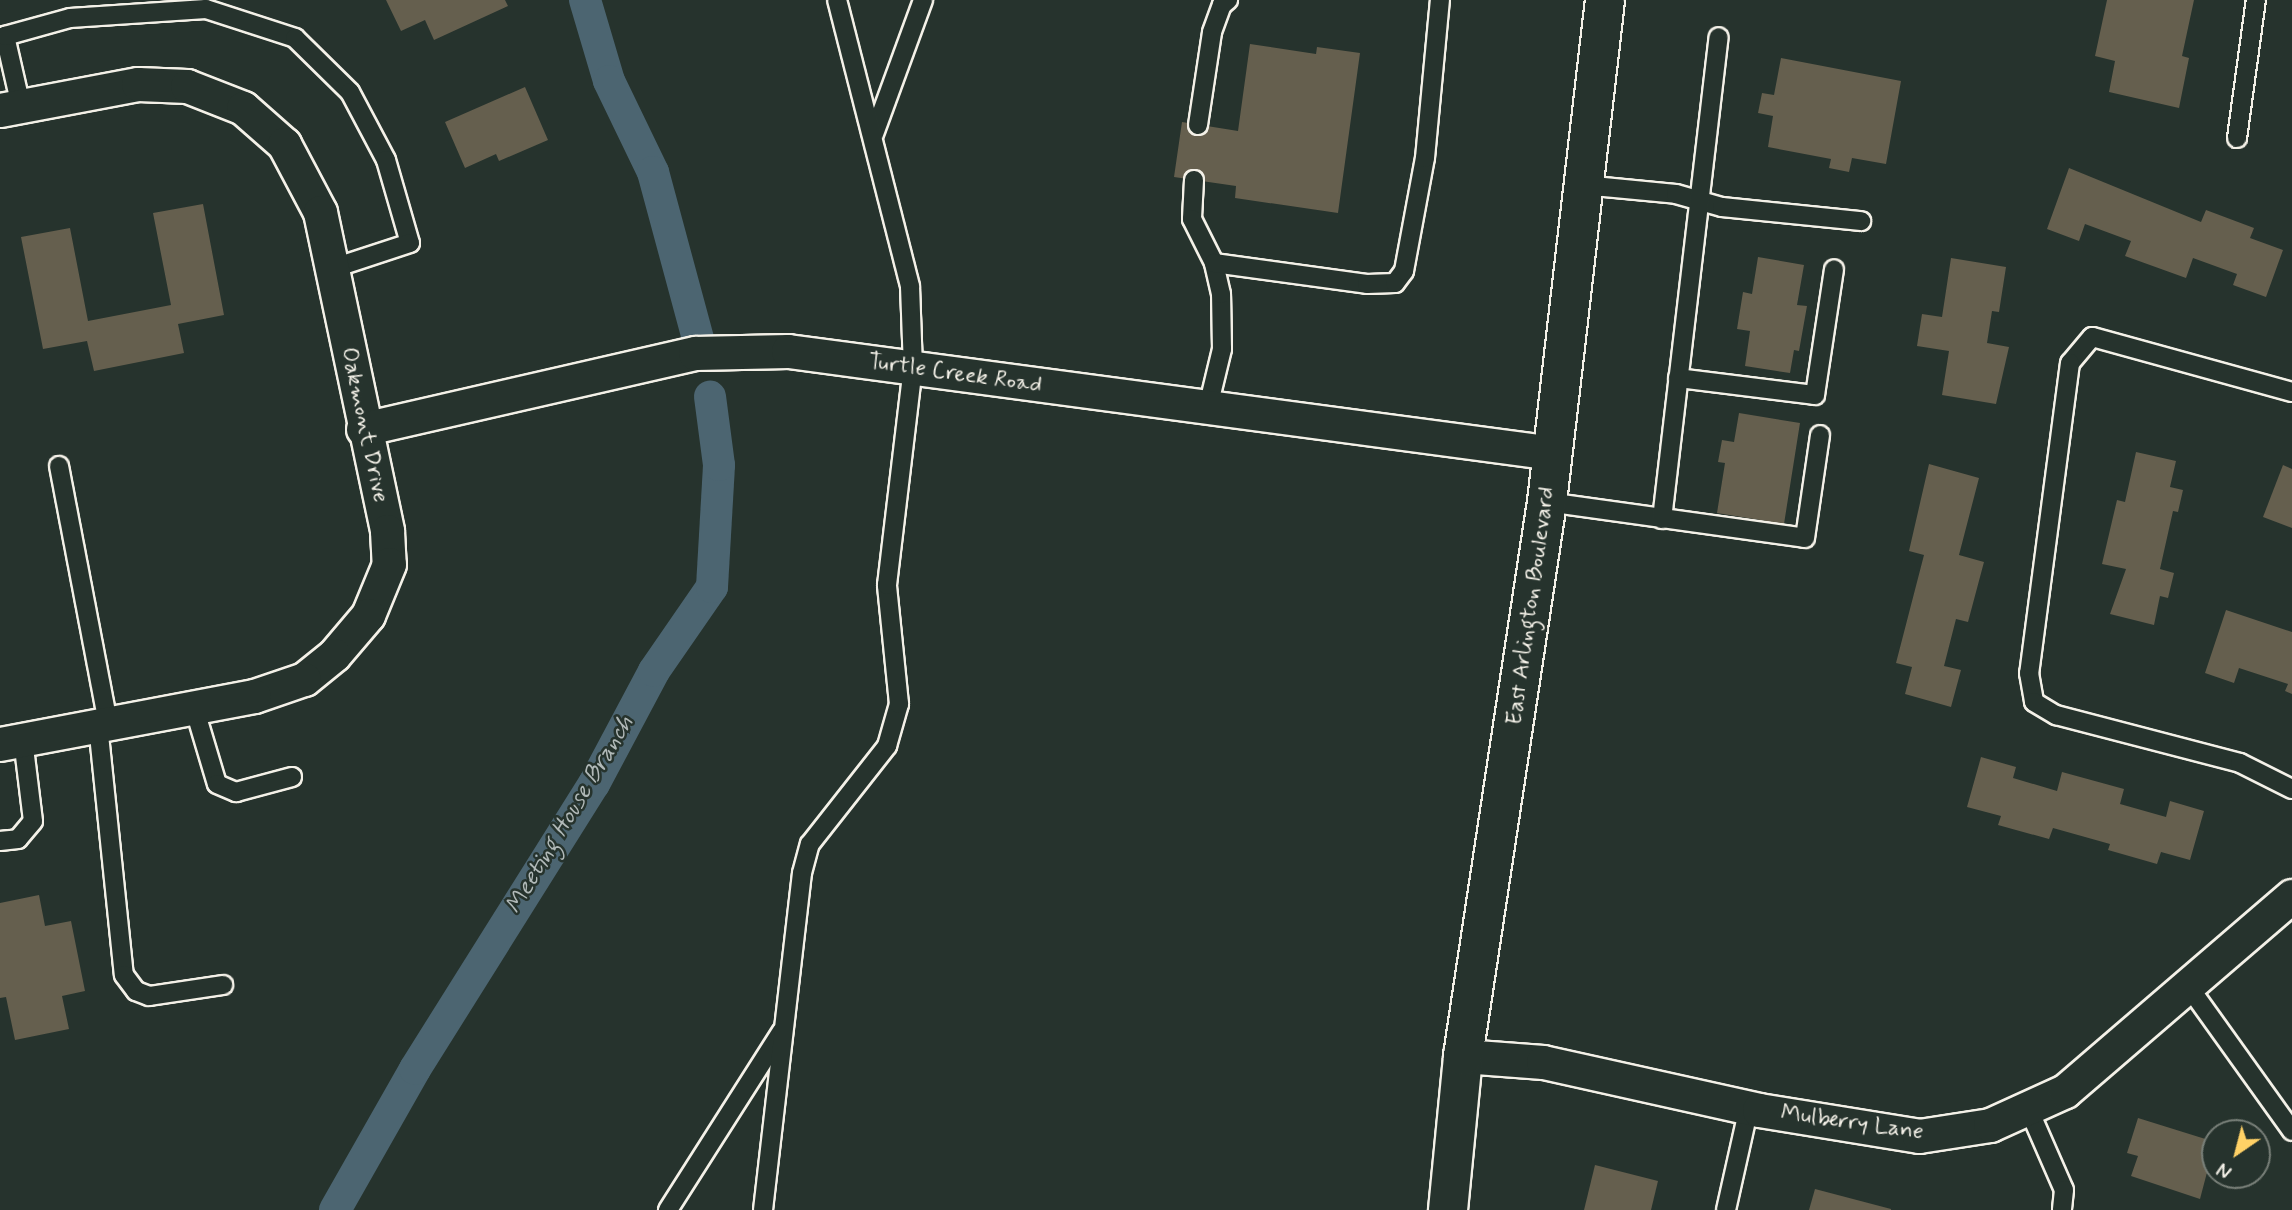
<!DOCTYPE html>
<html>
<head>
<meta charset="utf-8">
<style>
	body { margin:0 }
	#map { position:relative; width:2292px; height:1210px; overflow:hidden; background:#26332d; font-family:Mynerve,sans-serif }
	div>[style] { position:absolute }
	.canal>* { height:32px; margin:-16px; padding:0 16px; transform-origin:16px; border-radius:16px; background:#4c6571 }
	.building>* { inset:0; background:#655f4e }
	.roads { filter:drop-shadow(2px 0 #f4f1e8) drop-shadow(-2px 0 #f4f1e8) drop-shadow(0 2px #f4f1e8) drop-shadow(0 -2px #f4f1e8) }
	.service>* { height:18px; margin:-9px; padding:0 9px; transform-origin:9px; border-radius:9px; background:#26332d }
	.minor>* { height:33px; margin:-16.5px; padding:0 16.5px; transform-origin:16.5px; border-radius:16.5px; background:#26332d }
	.secondary>* { height:38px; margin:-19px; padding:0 19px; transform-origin:19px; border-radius:19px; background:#26332d }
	span { translate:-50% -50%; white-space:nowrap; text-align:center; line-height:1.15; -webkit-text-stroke:5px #26332d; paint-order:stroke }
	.street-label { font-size:23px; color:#f4f1e8 }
	.water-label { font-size:24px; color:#b1b9b8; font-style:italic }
	.north { position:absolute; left:2201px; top:1119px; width:70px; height:70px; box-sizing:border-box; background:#26332d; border:2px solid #787f78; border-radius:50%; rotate:215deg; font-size:19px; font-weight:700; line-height:28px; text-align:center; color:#f4f1e8 }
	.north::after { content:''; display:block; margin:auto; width:24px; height:32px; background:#ffd166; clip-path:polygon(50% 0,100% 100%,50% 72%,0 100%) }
</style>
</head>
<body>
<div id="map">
	<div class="canal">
		<div style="left:585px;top:0;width:84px;rotate:73.5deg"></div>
		<div style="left:609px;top:81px;width:101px;rotate:64.2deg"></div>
		<div style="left:653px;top:172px;width:173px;rotate:74.9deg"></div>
		<div style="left:335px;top:1210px;width:162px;rotate:-60.4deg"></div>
		<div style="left:415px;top:1069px;width:337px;rotate:-57.9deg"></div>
		<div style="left:594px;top:784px;width:128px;rotate:-62deg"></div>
		<div style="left:654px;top:671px;width:102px;rotate:-55.4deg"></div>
		<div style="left:712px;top:587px;width:122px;rotate:-86.7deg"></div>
		<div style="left:719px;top:465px;width:69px;rotate:-97.5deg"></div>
	</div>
	<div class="building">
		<div style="clip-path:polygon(386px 0,505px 0,508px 6px,434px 40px,425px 20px,401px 31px)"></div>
		<div style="clip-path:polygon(2107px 0,2194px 0,2182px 56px,2189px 58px,2179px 108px,2109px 92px,2115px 61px,2095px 56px)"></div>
		<div style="clip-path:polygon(1250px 44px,1316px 54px,1317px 47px,1360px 53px,1338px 213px,1235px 198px,1236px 186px,1174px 177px,1182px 122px,1238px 131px)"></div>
		<div style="clip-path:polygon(1781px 58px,1901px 81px,1886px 164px,1852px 158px,1849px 172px,1829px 168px,1831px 159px,1768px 147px,1773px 116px,1758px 113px,1762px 93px,1774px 95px)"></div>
		<div style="clip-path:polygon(525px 87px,548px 140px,499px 161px,496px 154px,465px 168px,445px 122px)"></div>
		<div style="clip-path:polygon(2069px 168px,2201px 222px,2206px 210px,2254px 228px,2250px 238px,2283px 250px,2266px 297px,2233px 285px,2237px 274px,2193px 258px,2186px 278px,2125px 256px,2131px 241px,2085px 224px,2079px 241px,2047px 229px)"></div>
		<div style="clip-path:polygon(203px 204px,224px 315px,178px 324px,184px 353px,94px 371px,87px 341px,43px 349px,21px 237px,70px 228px,88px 321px,171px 305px,153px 213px)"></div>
		<div style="clip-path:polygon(1758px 257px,1804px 265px,1797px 305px,1807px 306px,1799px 351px,1794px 350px,1790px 373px,1745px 366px,1750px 331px,1737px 329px,1743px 292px,1752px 294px)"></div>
		<div style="clip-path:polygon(1951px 258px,2006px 267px,1999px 312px,1992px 311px,1987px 343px,2009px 347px,1996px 404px,1942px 395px,1949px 351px,1917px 346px,1922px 314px,1942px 317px)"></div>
		<div style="clip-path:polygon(1739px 413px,1800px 423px,1784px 524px,1717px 513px,1725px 463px,1718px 462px,1722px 440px,1734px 442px)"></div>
		<div style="clip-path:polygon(2136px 452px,2176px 461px,2170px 487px,2183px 490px,2178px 512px,2173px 511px,2160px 569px,2174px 573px,2168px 598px,2160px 596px,2154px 625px,2110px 614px,2126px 569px,2102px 564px,2117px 500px,2125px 502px)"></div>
		<div style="clip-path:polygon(1929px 464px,1979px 478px,1959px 555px,1984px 562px,1968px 622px,1956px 619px,1944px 666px,1961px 670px,1951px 707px,1905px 694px,1912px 667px,1896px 663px,1924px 555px,1909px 551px)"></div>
		<div style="clip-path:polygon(2283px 465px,2292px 469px,2292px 528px,2263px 517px)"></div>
		<div style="clip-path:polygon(2226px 610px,2292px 632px,2292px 694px,2285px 691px,2288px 684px,2239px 668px,2234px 683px,2205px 673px)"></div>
		<div style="clip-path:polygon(1981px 757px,2016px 767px,2013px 778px,2057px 791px,2062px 772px,2124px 789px,2120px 804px,2166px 817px,2170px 801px,2204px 811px,2190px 860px,2161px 852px,2157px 864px,2108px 850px,2110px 844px,2053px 828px,2049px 839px,1998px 825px,2001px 816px,1967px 807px)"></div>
		<div style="clip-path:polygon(39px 895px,45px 926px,71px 921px,85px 991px,62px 996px,69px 1029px,15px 1040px,6px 997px,0 998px,0 903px)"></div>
		<div style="clip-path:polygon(2138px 1118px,2215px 1142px,2200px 1199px,2131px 1176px,2138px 1156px,2127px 1153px)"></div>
		<div style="clip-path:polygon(1595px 1165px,1658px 1181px,1651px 1210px,1584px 1210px)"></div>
		<div style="clip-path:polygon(1815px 1189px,1891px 1209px,1891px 1210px,1809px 1210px)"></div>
	</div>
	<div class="roads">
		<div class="service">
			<div style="left:21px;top:106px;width:72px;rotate:-102.9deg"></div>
			<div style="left:5px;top:36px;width:67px;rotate:-15.5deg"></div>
			<div style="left:70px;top:18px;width:136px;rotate:-3.8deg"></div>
			<div style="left:206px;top:9px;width:94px;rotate:18deg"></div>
			<div style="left:295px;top:38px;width:77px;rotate:44.5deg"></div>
			<div style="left:350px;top:92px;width:77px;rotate:62.1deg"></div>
			<div style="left:386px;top:160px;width:86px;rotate:73.9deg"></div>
			<div style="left:410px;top:243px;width:83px;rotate:161.8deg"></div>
			<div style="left:1198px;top:125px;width:94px;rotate:-81.4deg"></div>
			<div style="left:1212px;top:32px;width:29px;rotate:-70deg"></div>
			<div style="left:1222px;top:5px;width:8px;rotate:-40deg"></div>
			<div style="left:874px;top:134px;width:143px;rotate:-69.9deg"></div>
			<div style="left:2237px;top:138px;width:139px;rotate:-82.2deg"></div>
			<div style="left:1194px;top:180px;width:39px;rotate:93deg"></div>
			<div style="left:1192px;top:219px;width:49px;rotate:63.4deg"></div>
			<div style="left:1583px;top:185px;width:93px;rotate:5.5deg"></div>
			<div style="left:1676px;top:194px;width:48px;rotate:15.8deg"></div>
			<div style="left:1722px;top:207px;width:140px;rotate:5.8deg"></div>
			<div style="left:1678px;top:378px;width:138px;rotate:7.1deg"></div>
			<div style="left:1815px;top:395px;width:127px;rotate:-81.4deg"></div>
			<div style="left:2292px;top:392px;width:207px;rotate:-164.6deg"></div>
			<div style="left:2092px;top:337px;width:34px;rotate:130deg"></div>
			<div style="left:2070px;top:363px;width:313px;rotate:97.5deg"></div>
			<div style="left:2029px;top:673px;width:29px;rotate:80deg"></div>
			<div style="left:2034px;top:702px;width:26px;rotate:31deg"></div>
			<div style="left:2056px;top:715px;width:190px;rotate:14.6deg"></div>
			<div style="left:2240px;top:763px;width:58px;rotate:26.6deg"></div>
			<div style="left:1208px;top:407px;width:60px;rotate:-76.4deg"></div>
			<div style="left:1222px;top:349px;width:55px;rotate:-91deg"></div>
			<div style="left:1221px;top:294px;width:32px;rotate:-103deg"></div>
			<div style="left:1214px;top:263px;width:154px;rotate:7.8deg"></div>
			<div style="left:1367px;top:284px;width:28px;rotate:-2deg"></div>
			<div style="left:1395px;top:283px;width:15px;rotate:-53deg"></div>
			<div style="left:1404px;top:271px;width:115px;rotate:-79.5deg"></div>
			<div style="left:1425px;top:158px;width:159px;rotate:-84.6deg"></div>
			<div style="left:59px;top:466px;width:262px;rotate:79.2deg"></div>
			<div style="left:1547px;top:502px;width:260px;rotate:7.9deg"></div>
			<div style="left:1805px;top:538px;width:104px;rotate:-81.7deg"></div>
			<div style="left:1662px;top:519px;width:485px;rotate:-83.3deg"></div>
			<div style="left:194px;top:707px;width:80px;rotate:73.4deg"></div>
			<div style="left:217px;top:784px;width:21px;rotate:23deg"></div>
			<div style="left:236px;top:792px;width:58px;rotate:-15deg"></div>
			<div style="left:98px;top:725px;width:251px;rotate:84.1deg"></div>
			<div style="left:124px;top:975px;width:20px;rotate:53deg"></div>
			<div style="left:136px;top:991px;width:14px;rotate:21deg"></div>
			<div style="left:149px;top:996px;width:75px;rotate:-8.5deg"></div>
			<div style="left:0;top:841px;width:18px;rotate:-6deg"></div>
			<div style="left:18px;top:839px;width:23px;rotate:-50deg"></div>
			<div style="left:33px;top:821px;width:83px;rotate:-97deg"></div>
			<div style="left:2189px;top:987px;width:177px;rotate:54.4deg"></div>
			<div style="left:2029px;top:1110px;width:87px;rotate:66.4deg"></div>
			<div style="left:2064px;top:1190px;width:20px;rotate:96deg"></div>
			<div style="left:668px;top:1210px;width:212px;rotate:-57.5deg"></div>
			<div style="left:763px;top:1210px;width:339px;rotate:-83.4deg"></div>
			<div style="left:802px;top:873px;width:30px;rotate:-75deg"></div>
			<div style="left:810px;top:844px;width:125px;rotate:-51.8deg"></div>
			<div style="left:887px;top:746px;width:44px;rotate:-74.1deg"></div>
			<div style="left:899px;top:704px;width:120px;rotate:-95.8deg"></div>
			<div style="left:887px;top:585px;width:219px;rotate:-83.2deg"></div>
			<div style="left:913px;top:368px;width:82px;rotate:-92.1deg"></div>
			<div style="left:910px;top:286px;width:295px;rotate:-104.3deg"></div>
			<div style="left:1726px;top:1210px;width:106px;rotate:-77.4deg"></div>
		</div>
		<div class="minor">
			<div style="left:0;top:110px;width:140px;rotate:-10.7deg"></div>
			<div style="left:138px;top:84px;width:49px;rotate:2.3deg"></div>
			<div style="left:187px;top:86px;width:60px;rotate:21.4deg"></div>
			<div style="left:243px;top:108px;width:55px;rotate:41.3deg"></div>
			<div style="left:284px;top:144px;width:77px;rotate:62.1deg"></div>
			<div style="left:320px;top:212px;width:326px;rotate:78.1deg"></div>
			<div style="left:387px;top:531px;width:33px;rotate:87deg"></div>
			<div style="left:389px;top:564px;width:55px;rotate:112.4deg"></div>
			<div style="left:368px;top:615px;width:52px;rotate:130.4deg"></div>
			<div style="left:334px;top:655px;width:38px;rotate:141deg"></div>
			<div style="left:304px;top:679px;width:53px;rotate:161.2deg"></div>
			<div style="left:254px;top:696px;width:258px;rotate:169.3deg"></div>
			<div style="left:363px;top:429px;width:341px;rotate:-12.9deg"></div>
			<div style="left:695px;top:353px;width:93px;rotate:-1.2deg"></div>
			<div style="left:788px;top:351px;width:771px;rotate:7.6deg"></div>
			<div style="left:1463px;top:1056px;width:80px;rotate:4.3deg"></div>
			<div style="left:1543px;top:1062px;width:221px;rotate:12.5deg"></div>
			<div style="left:1759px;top:1110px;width:162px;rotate:9.2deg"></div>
			<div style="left:1919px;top:1136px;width:72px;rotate:-8.8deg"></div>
			<div style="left:1990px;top:1125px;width:82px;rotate:-24.4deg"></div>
			<div style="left:2065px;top:1091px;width:299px;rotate:-40.7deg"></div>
		</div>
		<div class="secondary">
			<div style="left:1448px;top:1210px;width:155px;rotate:-84.4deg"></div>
			<div style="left:1463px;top:1056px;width:560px;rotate:-81.38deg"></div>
			<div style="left:1547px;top:502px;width:505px;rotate:-83.41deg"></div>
		</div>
	</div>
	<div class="street-label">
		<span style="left:955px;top:374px;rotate:8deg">Turtle Creek Road</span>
		<span style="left:364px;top:425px;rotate:78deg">Oakmont Drive</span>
		<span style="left:1531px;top:606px;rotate:-82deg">East Arlington Boulevard</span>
		<span style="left:1852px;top:1123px;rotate:8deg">Mulberry Lane</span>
	</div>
	<div class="water-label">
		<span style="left:570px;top:815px;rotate:-59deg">Meeting House Branch</span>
	</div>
	<div class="north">N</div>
</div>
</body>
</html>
